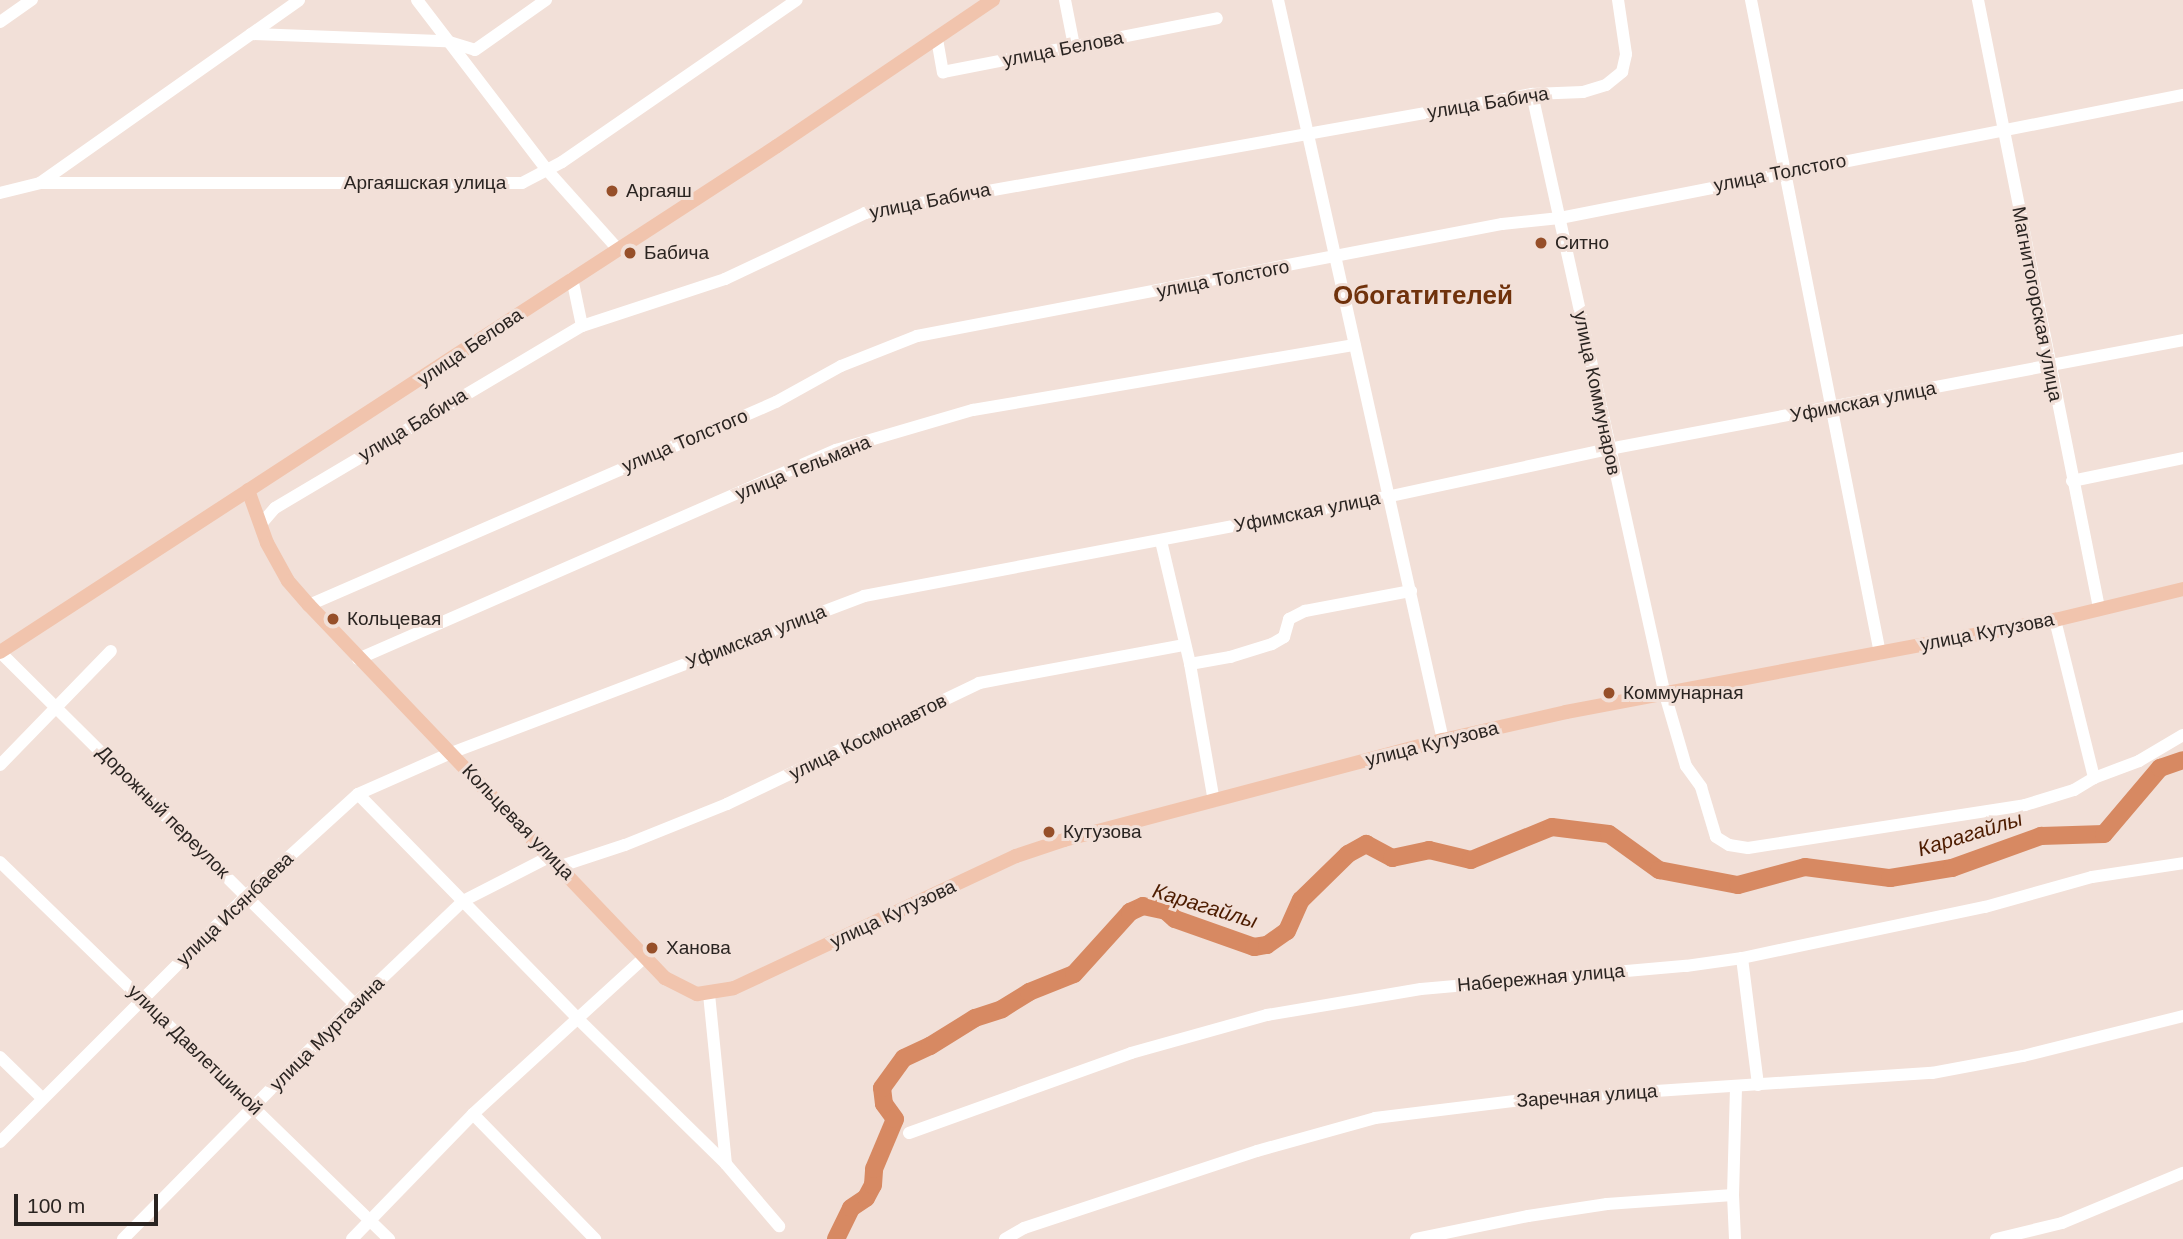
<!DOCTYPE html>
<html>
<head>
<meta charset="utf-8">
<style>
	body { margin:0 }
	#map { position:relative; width:2183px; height:1239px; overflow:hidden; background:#f2e0d8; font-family:Helvetica,sans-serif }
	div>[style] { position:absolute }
	.river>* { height:18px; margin:-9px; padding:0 9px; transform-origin:9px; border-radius:9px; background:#d78962 }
	.minor>* { height:12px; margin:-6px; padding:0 6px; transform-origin:6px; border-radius:6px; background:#fff }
	.major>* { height:14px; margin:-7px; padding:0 7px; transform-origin:7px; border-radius:7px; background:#f1c4ad }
	.dots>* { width:19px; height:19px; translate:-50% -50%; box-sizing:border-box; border:4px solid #f2e0d8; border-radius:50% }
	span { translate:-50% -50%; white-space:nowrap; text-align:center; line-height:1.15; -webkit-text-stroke:6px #f2e0d8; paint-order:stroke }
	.street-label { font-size:19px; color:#2a2421 }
	.poi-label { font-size:19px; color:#2a2421 }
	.left { translate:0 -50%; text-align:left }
	.water-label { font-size:21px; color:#4d1c00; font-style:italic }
	.district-label { font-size:26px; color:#70320c; font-weight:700 }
	.scale { position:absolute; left:14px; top:1194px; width:144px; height:32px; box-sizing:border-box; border:4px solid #2a2421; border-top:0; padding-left:9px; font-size:21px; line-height:24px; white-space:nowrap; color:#2a2421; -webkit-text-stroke:5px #f2e0d8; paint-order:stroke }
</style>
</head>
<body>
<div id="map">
	<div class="river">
		<div style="left:836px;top:1239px;width:34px;rotate:-64deg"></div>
		<div style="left:851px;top:1208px;width:18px;rotate:-34deg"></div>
		<div style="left:866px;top:1198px;width:15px;rotate:-62deg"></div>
		<div style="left:873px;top:1185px;width:16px;rotate:-86deg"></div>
		<div style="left:874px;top:1169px;width:54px;rotate:-67.2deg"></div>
		<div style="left:895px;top:1119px;width:19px;rotate:-126deg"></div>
		<div style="left:884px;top:1104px;width:16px;rotate:-97deg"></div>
		<div style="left:882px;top:1088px;width:37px;rotate:-54deg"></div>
		<div style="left:904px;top:1058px;width:29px;rotate:-25deg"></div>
		<div style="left:930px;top:1046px;width:53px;rotate:-31.9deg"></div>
		<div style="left:975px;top:1018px;width:28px;rotate:-18deg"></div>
		<div style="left:1002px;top:1009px;width:32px;rotate:-32deg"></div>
		<div style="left:1029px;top:992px;width:48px;rotate:-21.8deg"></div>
		<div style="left:1074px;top:974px;width:84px;rotate:-47.9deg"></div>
		<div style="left:1130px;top:912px;width:14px;rotate:-25deg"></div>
		<div style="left:1143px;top:906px;width:24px;rotate:12deg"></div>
		<div style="left:1166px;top:911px;width:12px;rotate:42deg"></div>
		<div style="left:1175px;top:919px;width:84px;rotate:19.5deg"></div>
		<div style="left:1254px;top:947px;width:13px;rotate:-9deg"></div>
		<div style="left:1267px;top:945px;width:24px;rotate:-35deg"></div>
		<div style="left:1287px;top:931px;width:34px;rotate:-66deg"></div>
		<div style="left:1301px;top:900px;width:66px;rotate:-44.4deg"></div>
		<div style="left:1348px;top:854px;width:21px;rotate:-29deg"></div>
		<div style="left:1366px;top:844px;width:30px;rotate:28deg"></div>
		<div style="left:1392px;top:858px;width:38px;rotate:-12deg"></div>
		<div style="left:1429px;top:850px;width:43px;rotate:13.4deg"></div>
		<div style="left:1471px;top:860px;width:87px;rotate:-22.2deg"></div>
		<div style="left:1552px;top:827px;width:57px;rotate:7deg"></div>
		<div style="left:1609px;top:834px;width:62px;rotate:35.8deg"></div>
		<div style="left:1659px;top:870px;width:80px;rotate:10.8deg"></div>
		<div style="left:1738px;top:885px;width:69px;rotate:-15deg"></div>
		<div style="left:1805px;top:867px;width:86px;rotate:7.4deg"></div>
		<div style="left:1890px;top:878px;width:63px;rotate:-9.2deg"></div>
		<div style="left:1952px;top:868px;width:95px;rotate:-19.8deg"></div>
		<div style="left:2041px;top:836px;width:63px;rotate:-1.8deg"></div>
		<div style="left:2104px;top:834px;width:87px;rotate:-49.7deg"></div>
		<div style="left:2160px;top:768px;width:24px;rotate:-19deg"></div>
	</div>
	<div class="minor">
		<div style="left:417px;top:0;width:214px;rotate:52.6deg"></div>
		<div style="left:547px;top:170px;width:106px;rotate:48.1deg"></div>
		<div style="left:1065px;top:0;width:47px;rotate:78.9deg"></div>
		<div style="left:1278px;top:0;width:758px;rotate:77.43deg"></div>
		<div style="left:1751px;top:0;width:666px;rotate:78.83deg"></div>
		<div style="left:1978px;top:0;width:620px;rotate:78.74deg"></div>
		<div style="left:0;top:22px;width:39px;rotate:-35deg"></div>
		<div style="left:251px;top:34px;width:195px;rotate:2.1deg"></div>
		<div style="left:446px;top:41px;width:30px;rotate:17deg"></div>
		<div style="left:475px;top:50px;width:87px;rotate:-35.2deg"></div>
		<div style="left:937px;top:39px;width:34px;rotate:80deg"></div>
		<div style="left:943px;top:72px;width:279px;rotate:-11.1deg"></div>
		<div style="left:1532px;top:94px;width:611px;rotate:77.53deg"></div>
		<div style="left:1664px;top:691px;width:78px;rotate:73.7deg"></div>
		<div style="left:1686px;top:766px;width:26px;rotate:54deg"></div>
		<div style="left:1701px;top:787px;width:52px;rotate:73.3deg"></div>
		<div style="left:1716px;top:837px;width:15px;rotate:32deg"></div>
		<div style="left:1729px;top:845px;width:19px;rotate:9deg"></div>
		<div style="left:1748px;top:848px;width:280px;rotate:-8.8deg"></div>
		<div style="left:2025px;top:805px;width:51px;rotate:-17deg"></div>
		<div style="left:2074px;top:790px;width:23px;rotate:-31deg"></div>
		<div style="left:2094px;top:778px;width:48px;rotate:-20.7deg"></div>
		<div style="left:2139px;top:761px;width:51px;rotate:-30.6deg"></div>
		<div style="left:40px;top:183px;width:482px"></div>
		<div style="left:522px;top:183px;width:45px;rotate:-27.7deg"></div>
		<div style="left:562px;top:162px;width:285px;rotate:-34.6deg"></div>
		<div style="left:0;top:193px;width:41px;rotate:-14deg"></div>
		<div style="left:40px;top:183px;width:317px;rotate:-35.2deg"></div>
		<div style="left:572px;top:278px;width:49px;rotate:78.2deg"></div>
		<div style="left:2072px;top:481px;width:113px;rotate:-11.7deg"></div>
		<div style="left:261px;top:524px;width:21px;rotate:-49deg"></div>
		<div style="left:275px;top:508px;width:357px;rotate:-30.7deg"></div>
		<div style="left:582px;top:326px;width:151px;rotate:-18.2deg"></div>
		<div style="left:725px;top:279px;width:155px;rotate:-25.2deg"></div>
		<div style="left:865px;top:213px;width:678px;rotate:-10.12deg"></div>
		<div style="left:1532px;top:94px;width:51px;rotate:-2.2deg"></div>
		<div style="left:1583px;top:92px;width:24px;rotate:-17deg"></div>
		<div style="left:1606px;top:85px;width:21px;rotate:-39deg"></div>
		<div style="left:1622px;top:72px;width:18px;rotate:-77deg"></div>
		<div style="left:1626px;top:54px;width:55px;rotate:-98.4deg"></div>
		<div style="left:1161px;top:541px;width:126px;rotate:76.7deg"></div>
		<div style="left:1190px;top:664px;width:139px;rotate:80.1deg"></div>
		<div style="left:309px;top:605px;width:509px;rotate:-23.49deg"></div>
		<div style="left:776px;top:402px;width:74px;rotate:-29deg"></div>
		<div style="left:841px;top:366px;width:82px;rotate:-21.5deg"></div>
		<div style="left:917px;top:336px;width:596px;rotate:-10.84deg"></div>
		<div style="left:1502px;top:224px;width:58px;rotate:-5.9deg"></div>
		<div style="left:1560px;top:218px;width:635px;rotate:-11.17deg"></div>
		<div style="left:2055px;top:620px;width:163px;rotate:76.1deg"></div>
		<div style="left:0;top:652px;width:500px;rotate:44.8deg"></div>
		<div style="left:358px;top:659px;width:522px;rotate:-23.62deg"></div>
		<div style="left:836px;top:450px;width:143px;rotate:-16.3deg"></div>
		<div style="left:973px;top:410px;width:387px;rotate:-9.7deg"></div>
		<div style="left:1190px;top:664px;width:41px;rotate:-9.9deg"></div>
		<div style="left:1230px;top:657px;width:44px;rotate:-17.2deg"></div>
		<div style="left:1272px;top:644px;width:14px;rotate:-30deg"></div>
		<div style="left:1284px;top:637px;width:19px;rotate:-74deg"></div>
		<div style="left:1289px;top:619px;width:18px;rotate:-27deg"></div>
		<div style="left:1305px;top:611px;width:108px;rotate:-10.7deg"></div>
		<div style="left:0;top:765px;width:159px;rotate:-45.8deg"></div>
		<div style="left:358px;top:794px;width:313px;rotate:45.6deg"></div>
		<div style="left:577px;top:1018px;width:209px;rotate:44.4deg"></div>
		<div style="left:726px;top:1164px;width:82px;rotate:49.5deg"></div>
		<div style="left:0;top:862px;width:542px;rotate:44.1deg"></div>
		<div style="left:561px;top:866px;width:67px;rotate:-18.2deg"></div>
		<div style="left:625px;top:845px;width:110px;rotate:-21.9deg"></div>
		<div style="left:727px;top:804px;width:280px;rotate:-25.6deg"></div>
		<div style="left:979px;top:683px;width:209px;rotate:-10.5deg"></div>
		<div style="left:1742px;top:958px;width:128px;rotate:82.8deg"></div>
		<div style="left:709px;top:994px;width:171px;rotate:84.3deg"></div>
		<div style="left:0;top:1057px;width:59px;rotate:44.3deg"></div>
		<div style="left:473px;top:1114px;width:175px;rotate:45.7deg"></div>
		<div style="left:909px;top:1133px;width:236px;rotate:-19.8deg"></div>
		<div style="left:1131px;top:1053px;width:141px;rotate:-15.6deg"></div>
		<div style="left:1267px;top:1015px;width:156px;rotate:-9.6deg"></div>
		<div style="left:1421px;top:989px;width:266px;rotate:-5deg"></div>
		<div style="left:1686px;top:966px;width:57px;rotate:-8.1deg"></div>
		<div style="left:1742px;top:958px;width:248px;rotate:-11.9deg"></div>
		<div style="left:1985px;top:907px;width:111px;rotate:-15.7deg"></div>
		<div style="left:2092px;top:877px;width:92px;rotate:-8.7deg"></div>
		<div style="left:0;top:1142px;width:349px;rotate:-45deg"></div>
		<div style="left:247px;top:895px;width:150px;rotate:-42.3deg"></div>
		<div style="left:358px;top:794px;width:102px;rotate:-23.8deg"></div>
		<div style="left:451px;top:753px;width:442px;rotate:-20.8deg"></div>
		<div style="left:864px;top:596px;width:536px;rotate:-10.74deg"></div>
		<div style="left:1391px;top:496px;width:223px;rotate:-12.2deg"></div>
		<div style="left:1609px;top:449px;width:584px;rotate:-10.75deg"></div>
		<div style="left:123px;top:1239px;width:330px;rotate:-45.4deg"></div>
		<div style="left:355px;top:1004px;width:149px;rotate:-43.6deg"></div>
		<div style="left:463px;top:901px;width:99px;rotate:-27.1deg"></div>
		<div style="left:352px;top:1239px;width:174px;rotate:-45.9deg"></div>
		<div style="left:473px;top:1114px;width:233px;rotate:-42.4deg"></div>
		<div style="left:1005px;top:1239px;width:22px;rotate:-30deg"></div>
		<div style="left:1024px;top:1228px;width:245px;rotate:-18.3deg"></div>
		<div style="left:1257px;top:1151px;width:123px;rotate:-15.6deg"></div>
		<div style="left:1375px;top:1118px;width:147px;rotate:-7deg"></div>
		<div style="left:1521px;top:1100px;width:412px;rotate:-3.8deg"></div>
		<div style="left:1932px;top:1073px;width:93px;rotate:-10.6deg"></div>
		<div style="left:2023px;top:1056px;width:165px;rotate:-14deg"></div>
		<div style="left:1416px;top:1239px;width:114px;rotate:-11.6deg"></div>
		<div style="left:1528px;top:1216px;width:80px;rotate:-8.6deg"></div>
		<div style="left:1607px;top:1204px;width:126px;rotate:-4.1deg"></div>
		<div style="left:1735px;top:1239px;width:44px;rotate:-92.6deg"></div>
		<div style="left:1733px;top:1195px;width:109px;rotate:-88.4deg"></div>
		<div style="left:1996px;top:1239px;width:68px;rotate:-13.6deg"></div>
		<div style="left:2062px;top:1223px;width:131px;rotate:-22.5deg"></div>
	</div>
	<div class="major">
		<div style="left:248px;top:490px;width:56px;rotate:70.3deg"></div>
		<div style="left:267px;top:543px;width:43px;rotate:61.1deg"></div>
		<div style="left:288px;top:581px;width:32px;rotate:49deg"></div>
		<div style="left:309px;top:605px;width:516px;rotate:46.34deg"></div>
		<div style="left:665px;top:978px;width:36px;rotate:27deg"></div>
		<div style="left:697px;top:994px;width:37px;rotate:-9deg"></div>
		<div style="left:734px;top:988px;width:311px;rotate:-25.1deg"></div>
		<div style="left:1016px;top:856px;width:51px;rotate:-18.4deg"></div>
		<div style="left:1064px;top:840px;width:392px;rotate:-14.8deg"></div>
		<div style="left:1443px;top:740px;width:126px;rotate:-12.8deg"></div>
		<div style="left:1566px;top:712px;width:498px;rotate:-10.7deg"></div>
		<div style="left:2055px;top:620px;width:132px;rotate:-13.6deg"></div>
		<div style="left:0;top:652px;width:927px;rotate:-33.07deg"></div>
		<div style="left:777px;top:146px;width:261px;rotate:-34.1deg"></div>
	</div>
	<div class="dots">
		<div style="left:612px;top:191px;background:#964f29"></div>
		<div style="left:1541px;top:243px;background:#964f29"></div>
		<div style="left:630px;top:253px;background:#964f29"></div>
		<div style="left:333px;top:619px;background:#964f29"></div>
		<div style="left:1609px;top:693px;background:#964f29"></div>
		<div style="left:1049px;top:832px;background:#964f29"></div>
		<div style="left:652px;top:948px;background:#964f29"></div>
	</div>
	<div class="street-label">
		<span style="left:1063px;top:49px;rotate:-11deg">улица Белова</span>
		<span style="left:1488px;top:103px;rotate:-9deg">улица Бабича</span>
		<span style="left:1780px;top:173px;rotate:-11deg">улица Толстого</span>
		<span style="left:425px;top:183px">Аргаяшская улица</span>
		<span style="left:930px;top:201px;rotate:-11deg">улица Бабича</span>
		<span style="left:1223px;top:279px;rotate:-11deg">улица Толстого</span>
		<span style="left:2037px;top:304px;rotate:79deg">Магнитогорская улица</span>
		<span style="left:470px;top:347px;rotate:-34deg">улица Белова</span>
		<span style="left:1597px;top:393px;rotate:78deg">улица Коммунаров</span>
		<span style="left:1863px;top:402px;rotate:-11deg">Уфимская улица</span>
		<span style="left:413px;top:425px;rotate:-31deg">улица Бабича</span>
		<span style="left:685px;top:441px;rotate:-23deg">улица Толстого</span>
		<span style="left:803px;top:468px;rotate:-22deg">улица Тельмана</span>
		<span style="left:1307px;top:512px;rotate:-11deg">Уфимская улица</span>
		<span style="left:1987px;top:632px;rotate:-11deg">улица Кутузова</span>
		<span style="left:756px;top:637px;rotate:-21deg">Уфимская улица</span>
		<span style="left:868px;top:737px;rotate:-26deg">улица Космонавтов</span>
		<span style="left:1432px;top:744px;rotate:-14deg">улица Кутузова</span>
		<span style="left:163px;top:812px;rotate:45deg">Дорожный переулок</span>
		<span style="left:518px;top:822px;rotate:46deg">Кольцевая улица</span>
		<span style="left:235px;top:909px;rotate:-44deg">улица Исянбаева</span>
		<span style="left:893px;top:914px;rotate:-25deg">улица Кутузова</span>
		<span style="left:1541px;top:978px;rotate:-5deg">Набережная улица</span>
		<span style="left:327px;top:1034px;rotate:-45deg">улица Муртазина</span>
		<span style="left:195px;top:1050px;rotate:44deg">улица Давлетшиной</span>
		<span style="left:1587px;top:1096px;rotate:-4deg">Заречная улица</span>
	</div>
	<div class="poi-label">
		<span class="left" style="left:626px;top:191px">Аргаяш</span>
		<span class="left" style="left:1555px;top:243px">Ситно</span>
		<span class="left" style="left:644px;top:253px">Бабича</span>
		<span class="left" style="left:347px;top:619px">Кольцевая</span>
		<span class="left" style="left:1623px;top:693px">Коммунарная</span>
		<span class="left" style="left:1063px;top:832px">Кутузова</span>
		<span class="left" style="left:666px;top:948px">Ханова</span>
	</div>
	<div class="water-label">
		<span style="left:1970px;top:834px;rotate:-17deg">Карагайлы</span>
		<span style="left:1205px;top:906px;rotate:17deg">Карагайлы</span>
	</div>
	<div class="district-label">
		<span style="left:1423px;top:296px">Обогатителей</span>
	</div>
	<div class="scale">100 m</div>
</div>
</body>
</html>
